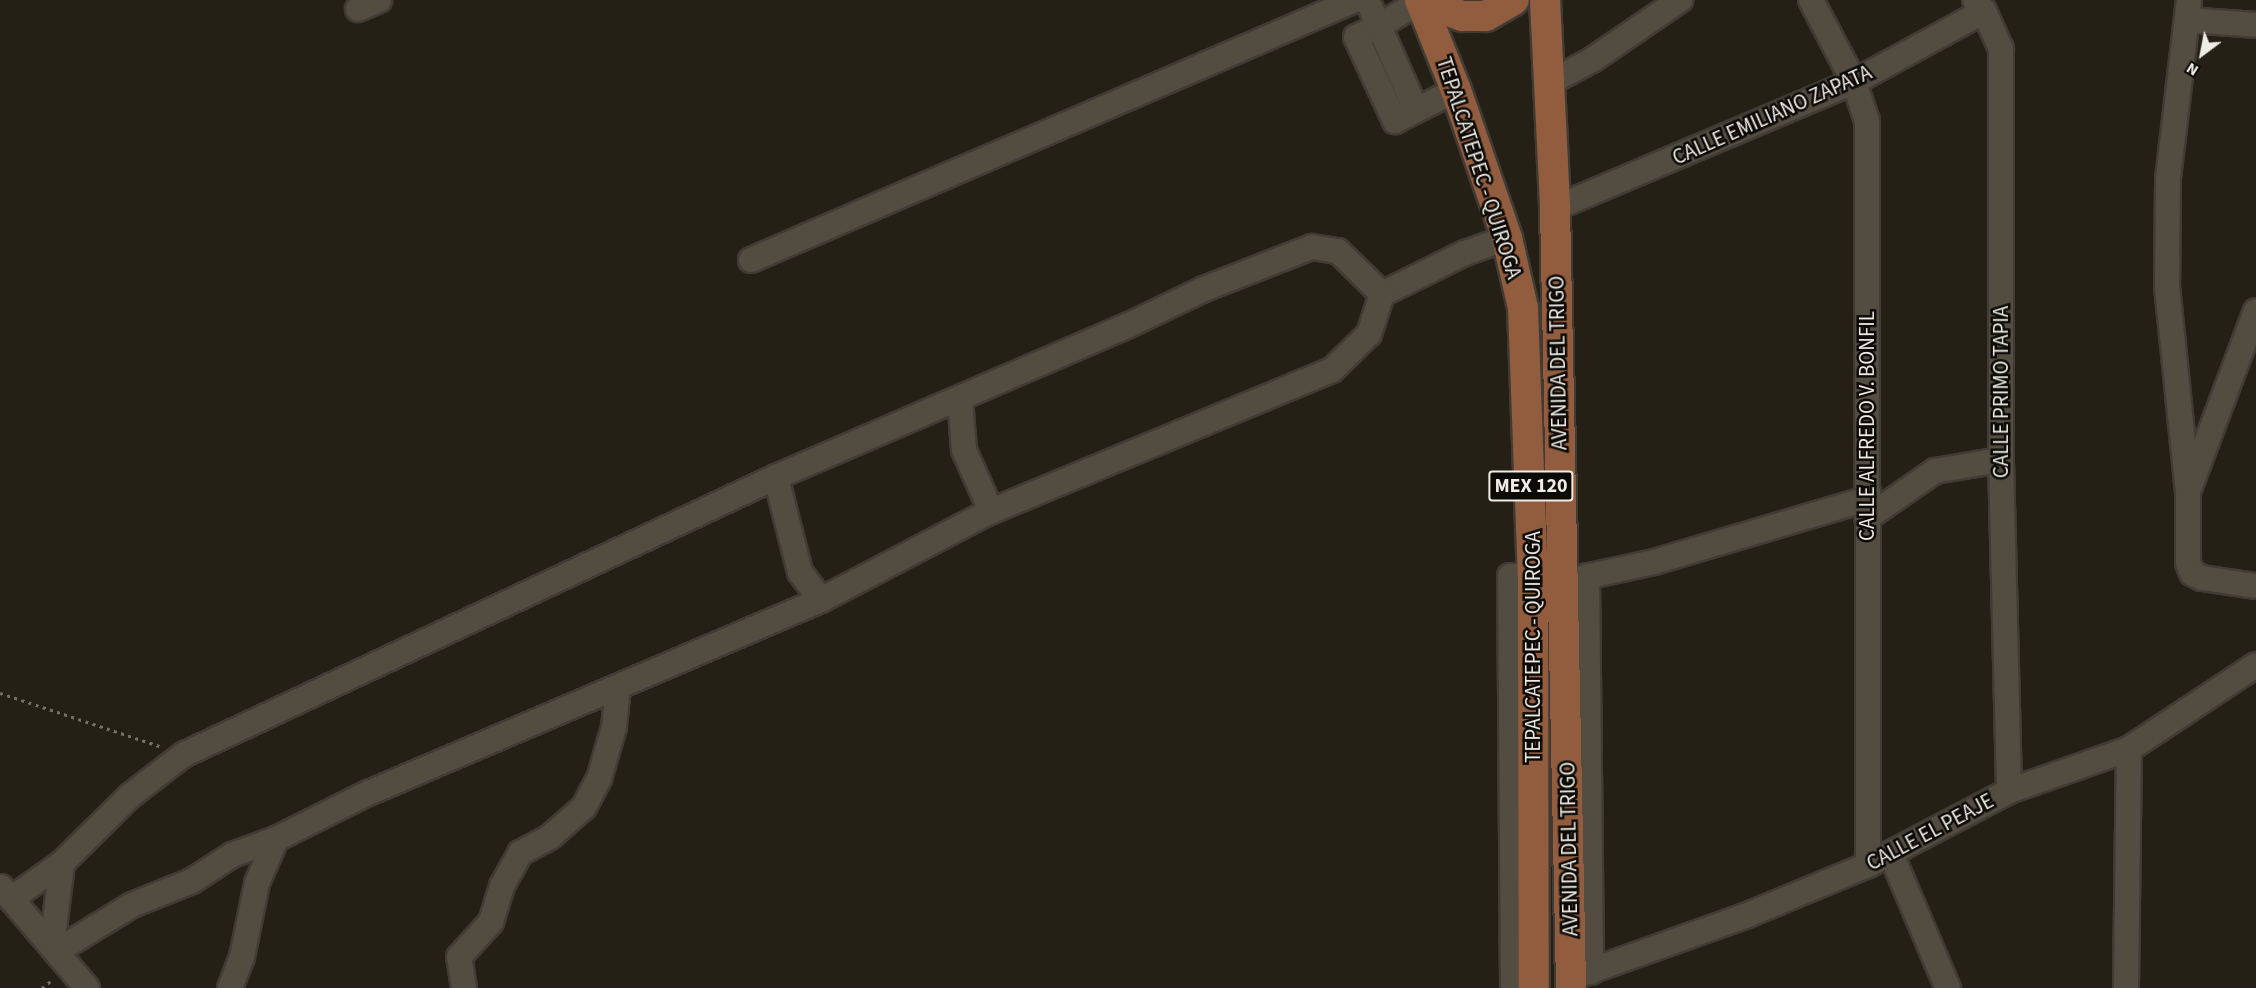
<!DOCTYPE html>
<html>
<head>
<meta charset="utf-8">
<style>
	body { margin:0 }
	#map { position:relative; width:2256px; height:988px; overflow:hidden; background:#252016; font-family:"Source Sans 3",sans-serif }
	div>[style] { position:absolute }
	.path>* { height:3px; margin-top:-1.5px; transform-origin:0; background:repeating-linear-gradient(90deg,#747067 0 3px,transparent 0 7.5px) }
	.roads { filter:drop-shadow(2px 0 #403c35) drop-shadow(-2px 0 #403c35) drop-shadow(0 2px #403c35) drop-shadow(0 -2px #403c35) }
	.minor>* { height:24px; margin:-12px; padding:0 12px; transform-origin:12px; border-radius:12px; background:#524c41 }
	.major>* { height:30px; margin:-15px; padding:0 15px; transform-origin:15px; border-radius:15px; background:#925c3f }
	span { translate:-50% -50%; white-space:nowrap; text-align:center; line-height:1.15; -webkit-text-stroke:5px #0c0a06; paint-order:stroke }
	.shield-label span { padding:2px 4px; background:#0c0a06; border:2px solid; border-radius:4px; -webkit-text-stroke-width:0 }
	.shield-label { font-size:20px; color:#efece5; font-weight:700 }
	.street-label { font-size:21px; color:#efece5 }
	.north { position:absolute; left:2172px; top:24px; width:60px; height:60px; -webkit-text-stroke:4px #0c0a06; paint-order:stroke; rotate:212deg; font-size:16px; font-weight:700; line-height:24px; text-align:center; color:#efece5 }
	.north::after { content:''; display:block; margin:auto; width:21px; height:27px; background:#efece5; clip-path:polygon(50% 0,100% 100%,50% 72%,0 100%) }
</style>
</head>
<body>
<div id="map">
	<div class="path">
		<div style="left:0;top:693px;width:168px;rotate:18.4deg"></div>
		<div style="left:42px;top:988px;width:13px;rotate:-39deg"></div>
	</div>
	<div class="roads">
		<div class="minor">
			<div style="left:1367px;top:0;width:29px;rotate:65deg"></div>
			<div style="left:1379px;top:26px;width:25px;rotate:154deg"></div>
			<div style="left:1356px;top:37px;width:93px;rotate:65.1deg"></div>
			<div style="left:1395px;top:121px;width:68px;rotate:-26.9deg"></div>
			<div style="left:1811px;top:0;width:93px;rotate:62.3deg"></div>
			<div style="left:1854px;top:82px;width:41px;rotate:71.6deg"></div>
			<div style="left:1867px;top:121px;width:744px;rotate:89.92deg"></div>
			<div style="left:1975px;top:0;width:14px;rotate:51deg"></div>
			<div style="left:1984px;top:11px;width:42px;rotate:65.9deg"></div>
			<div style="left:2001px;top:49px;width:411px;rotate:90deg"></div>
			<div style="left:2001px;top:460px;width:331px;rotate:88.6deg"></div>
			<div style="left:2189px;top:0;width:180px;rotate:96.7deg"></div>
			<div style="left:2168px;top:179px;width:107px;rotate:90.5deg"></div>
			<div style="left:2167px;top:286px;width:208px;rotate:84.2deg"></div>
			<div style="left:2188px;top:493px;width:70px;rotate:90deg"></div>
			<div style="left:2188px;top:563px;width:11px;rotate:68deg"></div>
			<div style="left:2192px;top:573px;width:11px;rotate:27deg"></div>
			<div style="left:2202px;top:578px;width:55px;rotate:8.4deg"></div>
			<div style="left:358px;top:9px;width:23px;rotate:-23deg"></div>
			<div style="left:2187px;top:20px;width:69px;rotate:4.1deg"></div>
			<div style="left:1547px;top:84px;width:51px;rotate:-28.1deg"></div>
			<div style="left:1592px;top:60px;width:107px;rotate:-34.3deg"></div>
			<div style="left:1416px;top:110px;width:92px;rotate:-113.8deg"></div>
			<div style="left:1379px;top:26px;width:49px;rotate:-30.8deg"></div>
			<div style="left:1555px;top:208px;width:324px;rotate:-22.9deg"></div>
			<div style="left:1854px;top:82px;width:148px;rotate:-28.6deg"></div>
			<div style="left:751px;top:260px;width:658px;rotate:-23.29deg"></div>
			<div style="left:1382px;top:294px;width:93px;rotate:-26.3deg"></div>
			<div style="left:1465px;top:253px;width:45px;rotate:-19.7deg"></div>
			<div style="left:960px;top:399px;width:51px;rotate:85.5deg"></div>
			<div style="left:964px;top:450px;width:67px;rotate:66.1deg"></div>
			<div style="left:776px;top:477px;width:98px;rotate:75.8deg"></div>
			<div style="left:800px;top:572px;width:35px;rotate:53deg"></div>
			<div style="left:2189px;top:489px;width:190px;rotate:-69.4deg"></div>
			<div style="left:1867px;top:518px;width:83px;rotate:-34.7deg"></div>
			<div style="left:1935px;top:471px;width:67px;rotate:-9.5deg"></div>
			<div style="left:1587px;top:576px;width:396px;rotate:89.4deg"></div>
			<div style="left:1571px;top:580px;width:85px;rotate:-12.2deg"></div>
			<div style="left:1654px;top:562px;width:222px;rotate:-16.5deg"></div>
			<div style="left:1891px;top:854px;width:146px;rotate:67deg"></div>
			<div style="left:1px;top:887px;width:133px;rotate:49.6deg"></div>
			<div style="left:11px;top:899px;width:62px;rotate:-35.2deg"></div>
			<div style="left:62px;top:863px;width:95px;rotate:-44.6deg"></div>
			<div style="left:130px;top:796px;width:67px;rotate:-37.7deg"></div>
			<div style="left:183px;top:755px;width:655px;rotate:-25.12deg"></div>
			<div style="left:776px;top:477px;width:384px;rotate:-23.3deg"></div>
			<div style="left:1129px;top:325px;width:83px;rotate:-25.6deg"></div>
			<div style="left:1204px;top:289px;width:116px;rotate:-21.3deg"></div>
			<div style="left:1312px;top:247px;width:26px;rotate:9deg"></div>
			<div style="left:1338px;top:251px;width:62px;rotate:44.3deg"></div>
			<div style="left:1382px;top:294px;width:42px;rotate:108deg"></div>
			<div style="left:1369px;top:334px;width:52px;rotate:135.8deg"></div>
			<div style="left:1332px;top:370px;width:369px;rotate:157.5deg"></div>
			<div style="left:991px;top:511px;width:192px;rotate:152.4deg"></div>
			<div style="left:821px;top:600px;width:490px;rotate:156.9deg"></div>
			<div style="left:370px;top:792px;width:105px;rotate:153.4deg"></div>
			<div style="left:276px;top:839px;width:47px;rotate:160deg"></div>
			<div style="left:232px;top:855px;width:48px;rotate:147deg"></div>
			<div style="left:192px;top:881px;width:65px;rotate:158.2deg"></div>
			<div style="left:132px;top:905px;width:88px;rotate:148.5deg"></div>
			<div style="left:52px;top:945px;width:83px;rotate:-83deg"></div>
			<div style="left:1571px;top:978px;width:185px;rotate:-19.6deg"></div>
			<div style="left:1745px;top:916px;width:133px;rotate:-22.5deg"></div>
			<div style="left:1868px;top:865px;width:159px;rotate:-27.7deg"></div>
			<div style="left:2009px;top:791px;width:127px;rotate:-19.3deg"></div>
			<div style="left:2129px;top:749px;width:152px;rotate:-33.5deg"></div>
			<div style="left:230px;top:988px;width:33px;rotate:-69deg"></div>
			<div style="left:242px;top:957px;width:76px;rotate:-78.5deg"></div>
			<div style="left:257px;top:883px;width:48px;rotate:-66.6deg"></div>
			<div style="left:464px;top:988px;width:31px;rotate:-99deg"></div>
			<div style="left:459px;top:957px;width:47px;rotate:-47.6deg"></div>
			<div style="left:491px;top:922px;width:38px;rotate:-73deg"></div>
			<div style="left:502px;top:886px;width:38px;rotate:-61deg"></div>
			<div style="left:520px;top:853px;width:34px;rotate:-28deg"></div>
			<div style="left:550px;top:837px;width:45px;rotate:-41.4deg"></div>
			<div style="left:584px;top:807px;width:32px;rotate:-62deg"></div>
			<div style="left:599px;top:779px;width:54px;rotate:-73.9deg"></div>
			<div style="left:614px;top:727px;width:40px;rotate:-84.3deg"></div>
			<div style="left:1513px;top:988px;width:412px;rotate:-90.4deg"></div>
			<div style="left:1510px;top:576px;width:23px"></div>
			<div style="left:2126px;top:988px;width:239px;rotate:-89.3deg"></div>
		</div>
		<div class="major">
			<div style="left:1420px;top:0;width:97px;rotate:68.2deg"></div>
			<div style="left:1456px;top:90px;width:157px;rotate:71deg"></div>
			<div style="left:1507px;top:238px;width:72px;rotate:77.1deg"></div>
			<div style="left:1523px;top:308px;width:268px;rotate:87.9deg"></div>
			<div style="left:1533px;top:576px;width:412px;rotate:89.9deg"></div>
			<div style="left:1545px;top:0;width:208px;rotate:87.2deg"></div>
			<div style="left:1555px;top:208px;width:780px;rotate:88.82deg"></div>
			<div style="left:1421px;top:1px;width:44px;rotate:20.1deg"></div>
			<div style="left:1462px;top:16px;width:24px"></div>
			<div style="left:1486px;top:16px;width:32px;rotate:-30deg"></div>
		</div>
	</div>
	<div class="shield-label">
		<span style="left:1531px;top:486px">MEX 120</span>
	</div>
	<div class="street-label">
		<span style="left:1772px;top:115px;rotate:-24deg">CALLE EMILIANO ZAPATA</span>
		<span style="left:1479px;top:168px;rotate:72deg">TEPALCATEPEC - QUIROGA</span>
		<span style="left:1558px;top:363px;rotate:-91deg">AVENIDA DEL TRIGO</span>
		<span style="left:2001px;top:392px;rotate:-90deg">CALLE PRIMO TAPIA</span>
		<span style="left:1867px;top:426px;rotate:-90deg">CALLE ALFREDO V. BONFIL</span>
		<span style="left:1533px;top:647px;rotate:-90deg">TEPALCATEPEC - QUIROGA</span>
		<span style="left:1930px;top:832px;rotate:-28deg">CALLE EL PEAJE</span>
		<span style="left:1569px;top:849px;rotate:-91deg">AVENIDA DEL TRIGO</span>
	</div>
	<div class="north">N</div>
</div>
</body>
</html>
